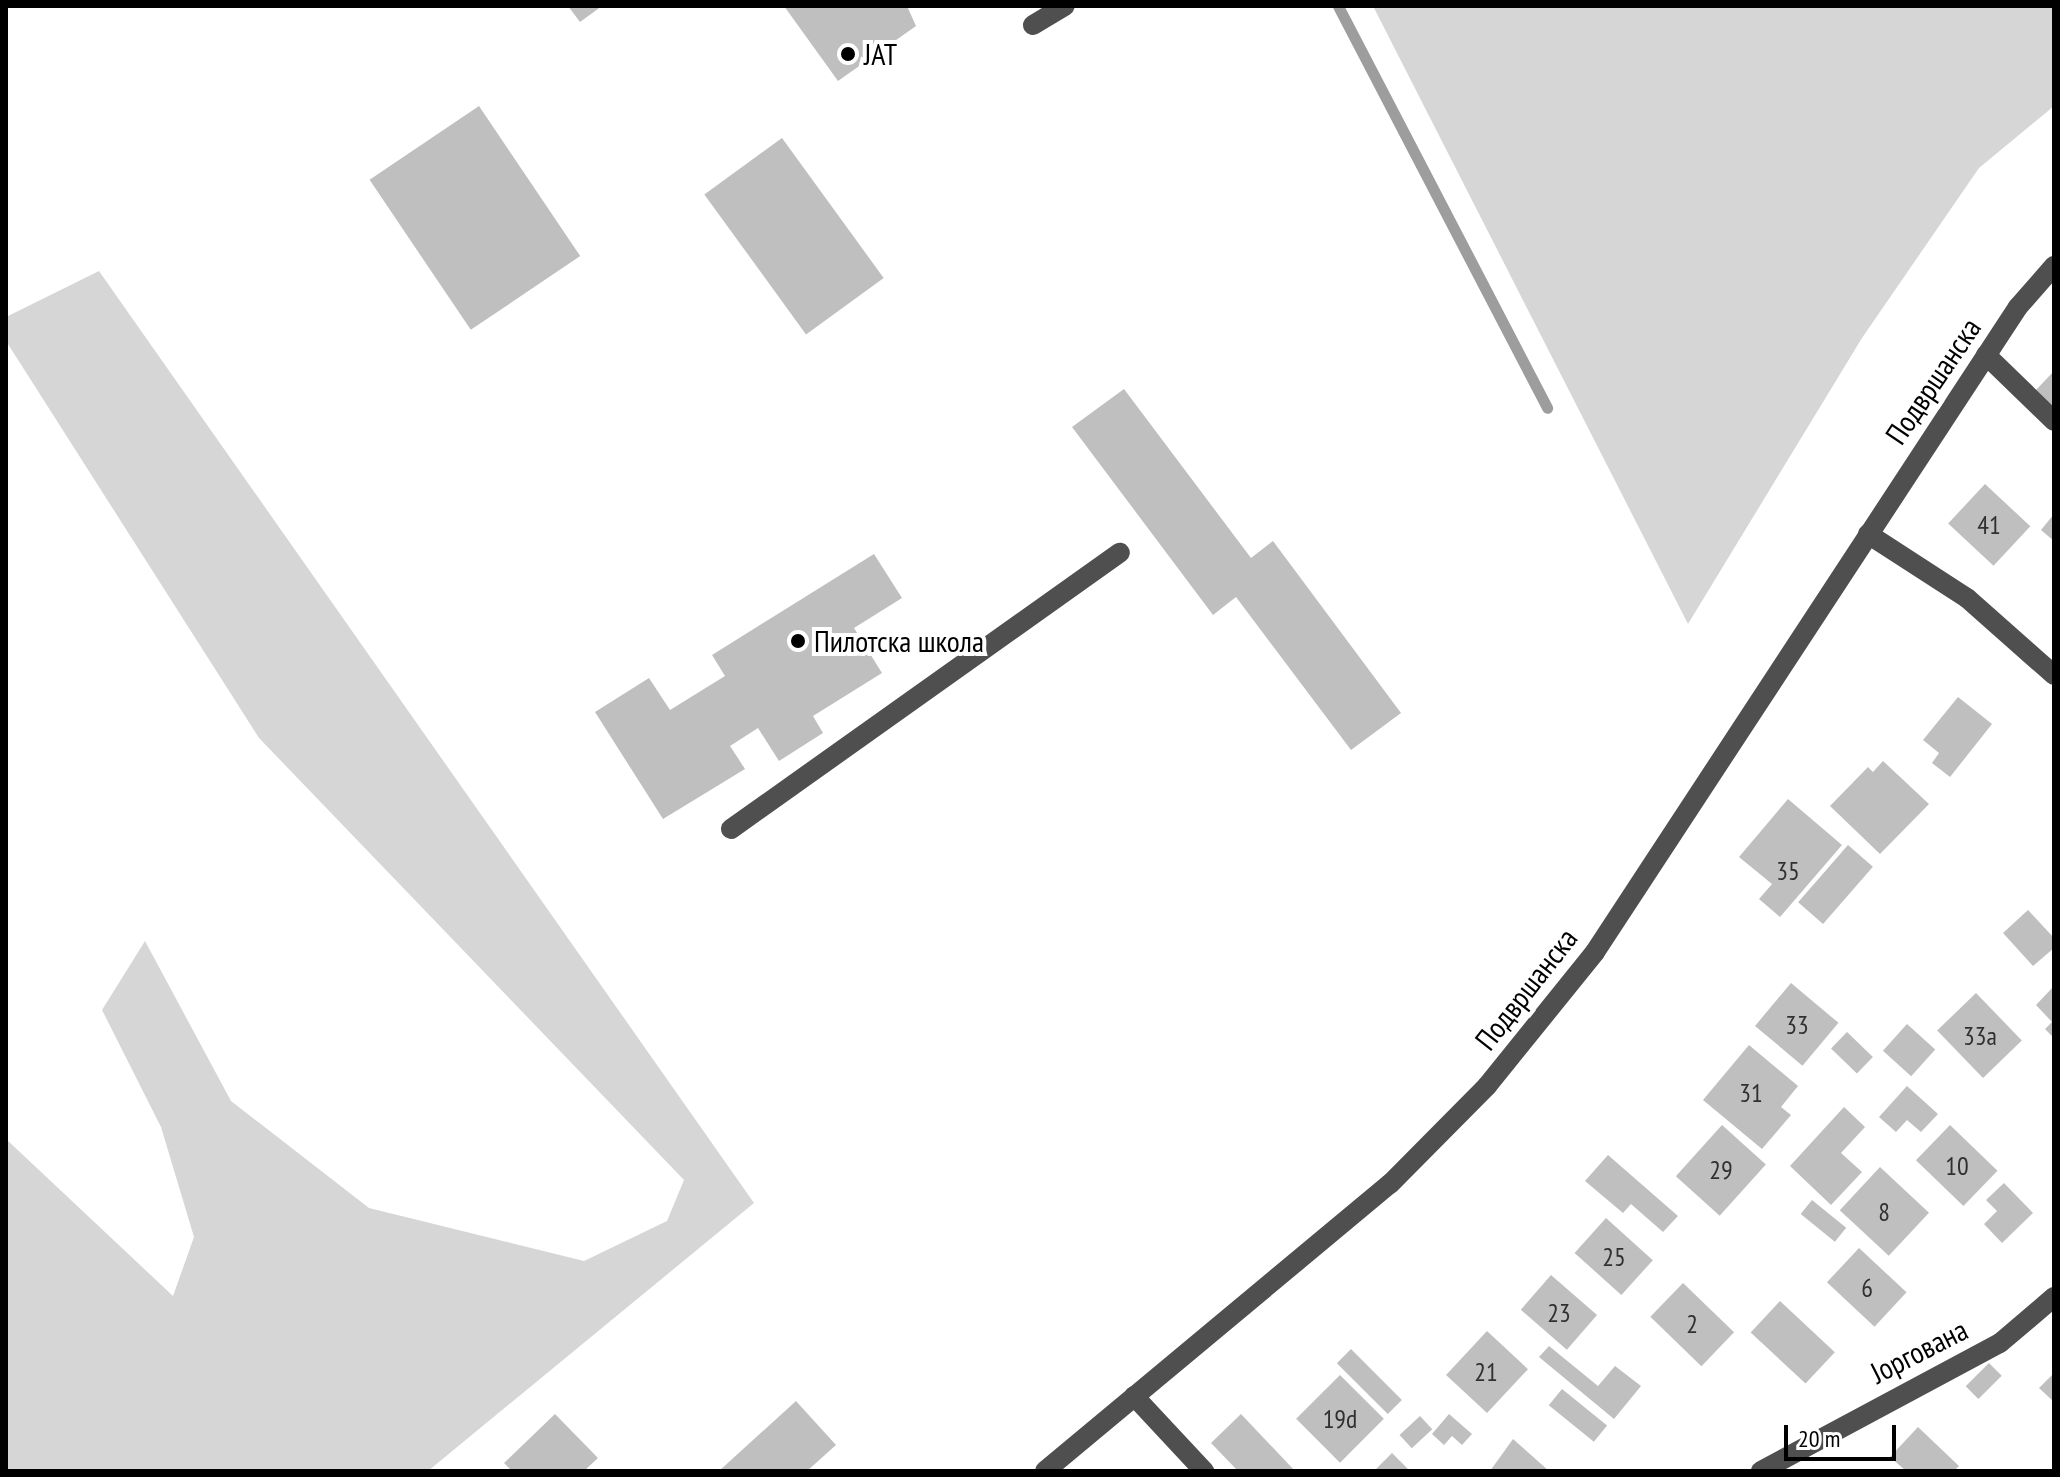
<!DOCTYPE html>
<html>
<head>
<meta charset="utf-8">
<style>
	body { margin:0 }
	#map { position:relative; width:2060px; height:1477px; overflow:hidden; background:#fff; font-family:"PT Sans Narrow",sans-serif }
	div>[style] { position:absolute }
	.green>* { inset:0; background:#d6d6d6 }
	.stream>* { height:11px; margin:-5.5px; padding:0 5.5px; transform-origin:5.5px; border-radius:5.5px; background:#9d9d9d }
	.building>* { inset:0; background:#bfbfbf; transform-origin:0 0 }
	.minor>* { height:20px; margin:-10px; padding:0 10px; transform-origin:10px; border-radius:10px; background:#4f4f4f }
	.dots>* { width:22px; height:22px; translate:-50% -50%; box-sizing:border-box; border:4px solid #fff; border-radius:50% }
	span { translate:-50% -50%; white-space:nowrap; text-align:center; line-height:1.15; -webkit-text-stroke:8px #fff; paint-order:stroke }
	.number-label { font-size:26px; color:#303030 }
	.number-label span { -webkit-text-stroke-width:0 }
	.poi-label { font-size:30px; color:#000 }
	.left { translate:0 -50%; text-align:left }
	.street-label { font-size:30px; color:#000 }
	.frame { position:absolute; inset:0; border:8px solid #000; pointer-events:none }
	.scale { position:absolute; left:1784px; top:1425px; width:112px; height:36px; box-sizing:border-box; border:4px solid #000; border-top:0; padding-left:10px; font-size:24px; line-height:28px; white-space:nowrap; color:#000; -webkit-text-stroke:6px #fff; paint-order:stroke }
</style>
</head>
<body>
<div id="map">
	<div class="green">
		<div style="clip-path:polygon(1373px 6px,2054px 6px,2054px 106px,1979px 168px,1862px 338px,1688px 624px)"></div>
		<div style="clip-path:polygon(99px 271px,754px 1203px,428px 1471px,6px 1471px,6px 1139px,173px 1296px,194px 1237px,161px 1127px,102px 1010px,145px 941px,231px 1101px,369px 1208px,584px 1261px,667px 1221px,684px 1180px,259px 738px,6px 341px,6px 317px)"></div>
	</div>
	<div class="stream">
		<div style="left:1338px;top:6px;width:453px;rotate:62.5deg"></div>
	</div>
	<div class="building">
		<div style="clip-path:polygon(568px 6px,602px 6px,580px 22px)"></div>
		<div style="clip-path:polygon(784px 6px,907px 6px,916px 26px,838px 81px)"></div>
		<div style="left:479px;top:106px;width:181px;height:132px;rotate:56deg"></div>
		<div style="left:782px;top:138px;width:173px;height:96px;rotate:54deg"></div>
		<div style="clip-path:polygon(2054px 371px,2054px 407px,2036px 390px)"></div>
		<div style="clip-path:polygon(1124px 389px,1251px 558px,1273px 541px,1401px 713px,1351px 750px,1236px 597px,1213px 615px,1072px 427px)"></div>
		<div style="left:1985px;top:484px;width:62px;height:54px;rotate:43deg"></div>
		<div style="clip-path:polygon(2054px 514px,2054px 541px,2041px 530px)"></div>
		<div style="clip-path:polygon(874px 554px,902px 598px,854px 628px,882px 673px,813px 716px,823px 733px,779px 761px,758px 728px,730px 746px,745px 769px,663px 819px,595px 712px,649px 678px,670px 710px,725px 676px,712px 655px)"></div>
		<div style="clip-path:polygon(1958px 697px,1992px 724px,1950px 777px,1932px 763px,1939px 753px,1923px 740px)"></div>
		<div style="clip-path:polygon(1883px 761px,1929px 804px,1880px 854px,1830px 806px,1868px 767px,1873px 772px)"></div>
		<div style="clip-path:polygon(1788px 799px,1842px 845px,1780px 917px,1759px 899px,1772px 884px,1739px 857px)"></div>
		<div style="left:1848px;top:845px;width:33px;height:76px;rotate:41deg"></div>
		<div style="clip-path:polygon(2028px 910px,2054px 938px,2054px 948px,2033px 966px,2003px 933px)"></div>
		<div style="left:1791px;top:983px;width:62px;height:56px;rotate:40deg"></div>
		<div style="clip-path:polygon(2054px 986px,2054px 1038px,2045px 1029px,2052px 1022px,2036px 1005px)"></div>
		<div style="left:1976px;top:993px;width:66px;height:54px;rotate:46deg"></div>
		<div style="left:1907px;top:1024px;width:38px;height:36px;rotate:42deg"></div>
		<div style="left:1847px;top:1032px;width:36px;height:23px;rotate:44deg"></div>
		<div style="clip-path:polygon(1749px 1045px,1798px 1086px,1781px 1107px,1791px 1115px,1762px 1149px,1703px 1100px)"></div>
		<div style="clip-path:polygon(1907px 1086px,1938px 1114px,1921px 1132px,1907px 1120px,1896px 1132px,1879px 1117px)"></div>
		<div style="clip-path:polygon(1844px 1107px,1865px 1127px,1841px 1153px,1862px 1172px,1831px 1205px,1790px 1166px)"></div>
		<div style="left:1722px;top:1125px;width:59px;height:69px;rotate:42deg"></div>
		<div style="left:1950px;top:1125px;width:66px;height:49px;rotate:44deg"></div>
		<div style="clip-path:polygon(1608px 1155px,1678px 1216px,1663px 1232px,1631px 1204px,1623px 1213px,1585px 1181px)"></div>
		<div style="left:1880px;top:1167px;width:67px;height:59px;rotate:43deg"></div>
		<div style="clip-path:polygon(2004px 1183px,2033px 1213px,2002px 1243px,1984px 1224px,1997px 1211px,1986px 1200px)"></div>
		<div style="left:1812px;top:1200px;width:44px;height:18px;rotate:39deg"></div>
		<div style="left:1606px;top:1218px;width:63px;height:47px;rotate:42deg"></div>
		<div style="left:1859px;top:1248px;width:65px;height:47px;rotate:43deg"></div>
		<div style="left:1551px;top:1275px;width:61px;height:46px;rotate:41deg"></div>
		<div style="left:1683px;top:1283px;width:71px;height:47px;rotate:44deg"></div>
		<div style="left:1780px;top:1301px;width:75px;height:43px;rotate:43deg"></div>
		<div style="left:1487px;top:1331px;width:56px;height:60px;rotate:43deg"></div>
		<div style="clip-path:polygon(1549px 1346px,1598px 1386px,1615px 1366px,1641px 1386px,1614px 1419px,1539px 1357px)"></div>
		<div style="left:1351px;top:1349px;width:72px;height:20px;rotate:45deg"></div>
		<div style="left:1989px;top:1363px;width:18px;height:33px;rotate:45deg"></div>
		<div style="clip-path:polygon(2054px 1373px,2054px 1402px,2039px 1388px)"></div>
		<div style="left:1340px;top:1375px;width:62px;height:62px;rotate:45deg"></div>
		<div style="left:1562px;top:1389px;width:58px;height:21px;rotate:39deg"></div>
		<div style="clip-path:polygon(796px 1401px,836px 1445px,807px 1471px,719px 1471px)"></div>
		<div style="clip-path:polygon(555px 1414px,598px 1458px,584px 1471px,512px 1471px,504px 1463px)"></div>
		<div style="clip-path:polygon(1241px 1414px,1295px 1471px,1238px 1471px,1211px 1443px)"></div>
		<div style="clip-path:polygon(1449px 1414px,1472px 1434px,1462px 1445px,1452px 1436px,1444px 1445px,1432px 1434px)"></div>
		<div style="left:1420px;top:1416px;width:18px;height:28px;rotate:47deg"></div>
		<div style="clip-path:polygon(1918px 1427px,1959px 1466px,1954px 1471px,1906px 1471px,1890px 1457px)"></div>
		<div style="clip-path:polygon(1513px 1439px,1549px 1471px,1490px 1471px)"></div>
		<div style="clip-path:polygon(1392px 1453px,1410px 1471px,1374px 1471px)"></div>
	</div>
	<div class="minor">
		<div style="left:1033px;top:25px;width:37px;rotate:-31deg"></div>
		<div style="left:1986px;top:355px;width:95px;rotate:44.1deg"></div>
		<div style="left:1868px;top:534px;width:118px;rotate:32.9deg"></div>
		<div style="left:1967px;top:598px;width:116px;rotate:41.5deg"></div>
		<div style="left:731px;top:829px;width:477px;rotate:-35.4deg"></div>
		<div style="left:1134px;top:1396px;width:103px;rotate:47deg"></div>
		<div style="left:1045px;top:1471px;width:449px;rotate:-39.8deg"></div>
		<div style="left:1390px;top:1184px;width:138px;rotate:-45.3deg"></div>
		<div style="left:1487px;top:1086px;width:172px;rotate:-51.1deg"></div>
		<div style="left:1595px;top:952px;width:771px;rotate:-56.74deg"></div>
		<div style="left:2018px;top:307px;width:55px;rotate:-48.7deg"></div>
		<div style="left:1761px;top:1471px;width:271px;rotate:-28.2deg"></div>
		<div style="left:2000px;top:1343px;width:71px;rotate:-40.4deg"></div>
	</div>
	<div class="dots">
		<div style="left:848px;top:54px;background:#000"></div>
		<div style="left:798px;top:641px;background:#000"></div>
	</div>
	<div class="number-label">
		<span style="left:1989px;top:525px">41</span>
		<span style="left:1788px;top:871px">35</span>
		<span style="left:1797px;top:1025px">33</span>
		<span style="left:1980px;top:1036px">33a</span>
		<span style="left:1751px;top:1093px">31</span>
		<span style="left:1957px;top:1166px">10</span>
		<span style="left:1721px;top:1170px">29</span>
		<span style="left:1884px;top:1212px">8</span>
		<span style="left:1614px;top:1257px">25</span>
		<span style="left:1867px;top:1288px">6</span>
		<span style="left:1559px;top:1313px">23</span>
		<span style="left:1692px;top:1324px">2</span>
		<span style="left:1486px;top:1372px">21</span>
		<span style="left:1340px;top:1419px">19d</span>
	</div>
	<div class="poi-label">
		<span class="left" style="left:864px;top:54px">ЈАТ</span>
		<span class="left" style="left:814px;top:641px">Пилотска школа</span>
	</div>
	<div class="street-label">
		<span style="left:1933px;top:381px;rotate:-56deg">Подвршанска</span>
		<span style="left:1526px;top:989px;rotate:-52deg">Подвршанска</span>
		<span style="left:1919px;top:1351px;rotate:-27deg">Јоргована</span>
	</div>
	<div class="frame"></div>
	<div class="scale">20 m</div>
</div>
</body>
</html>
